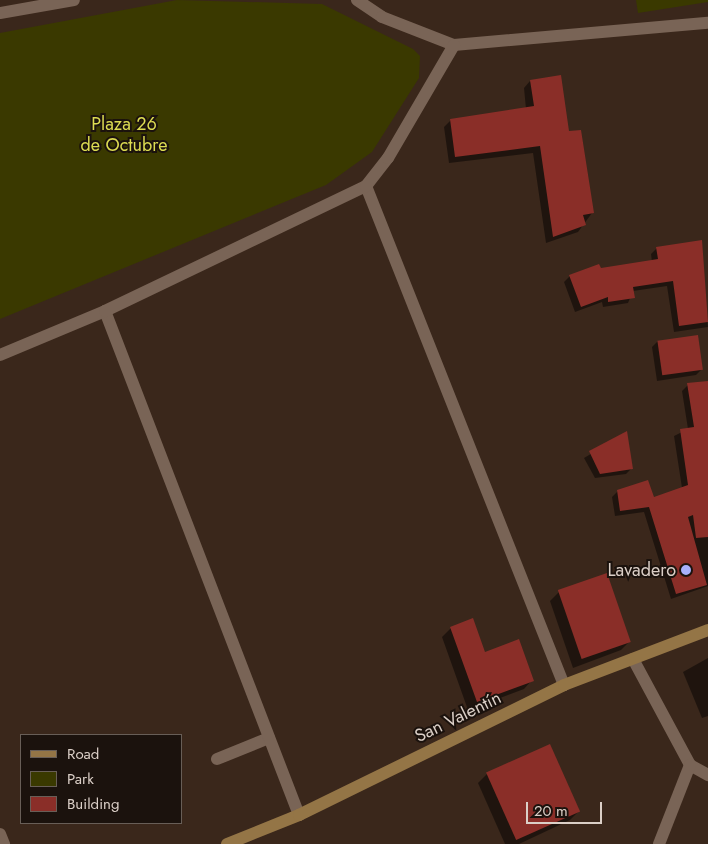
<!DOCTYPE html>
<html>
<head>
<meta charset="utf-8">
<style>
	body { margin:0 }
	#map { position:relative; width:708px; height:844px; overflow:hidden; background:#3a271b; font-family:Jost,sans-serif }
	div>[style] { position:absolute }
	.green>* { inset:0; background:#3a3900 }
	.shadow>* { inset:0; background:#0007 }
	.building>* { inset:0; background:#8a2e28; transform-origin:0 0 }
	.service>* { height:12px; margin:-6px; padding:0 6px; transform-origin:6px; border-radius:6px; background:#796456 }
	.minor>* { height:12px; margin:-6px; padding:0 6px; transform-origin:6px; border-radius:6px; background:#796456 }
	.secondary>* { height:12px; margin:-6px; padding:0 6px; transform-origin:6px; border-radius:6px; background:#947546 }
	.dots>* { width:14px; height:14px; translate:-50% -50%; box-sizing:border-box; border:2px solid #1b120d; border-radius:50% }
	span { translate:-50% -50%; white-space:nowrap; text-align:center; line-height:1.15; -webkit-text-stroke:4px #1b120d; paint-order:stroke }
	.park-label { font-size:18px; color:#dcdb52 }
	.poi-label { font-size:18px; color:#dbcfc7 }
	.right { translate:-100% -50%; text-align:right }
	.street-label { font-size:18px; color:#dbcfc7 }
	.legend { position:absolute; left:20px; top:734px; width:162px; height:90px; box-sizing:border-box; background:#1b120d; border:1px solid #685e57; margin:0; padding:6px 9px; list-style:none; font-size:15px; color:#dbcfc7 }
	.legend li { display:flex; align-items:center; gap:10px; height:25px }
	.legend b { width:25px; border:1px solid #685e57 }
	.scale { position:absolute; left:526px; top:802px; width:76px; height:22px; box-sizing:border-box; border:2px solid #dbcfc7; border-top:0; padding-left:6px; font-size:15px; line-height:18px; white-space:nowrap; color:#dbcfc7; -webkit-text-stroke:4px #1b120d; paint-order:stroke }
</style>
</head>
<body>
<div id="map">
	<div class="green">
		<div style="clip-path:polygon(177px 0,322px 4px,413px 49px,420px 56px,419px 78px,372px 152px,326px 185px,0 319px,0 33px)"></div>
		<div style="clip-path:polygon(636px 0,708px 0,708px 2px,638px 13px)"></div>
	</div>
	<div class="shadow">
		<div style="clip-path:polygon(530px 81px,568px 133px,592px 213px,578px 232px,546px 243px,533px 153px,449px 163px,444px 127px,451px 120px,526px 109px,524px 88px)"></div>
		<div style="clip-path:polygon(701px 241px,708px 327px,674px 332px,667px 286px,633px 291px,628px 303px,603px 307px,602px 302px,575px 312px,564px 282px,570px 276px,652px 262px,651px 254px,657px 248px)"></div>
		<div style="clip-path:polygon(658px 341px,702px 369px,696px 375px,657px 381px,652px 347px)"></div>
		<div style="clip-path:polygon(708px 382px,708px 586px,671px 599px,644px 512px,615px 516px,612px 497px,618px 491px,654px 498px,682px 488px,674px 436px,688px 429px,682px 391px,688px 385px)"></div>
		<div style="clip-path:polygon(626px 433px,631px 469px,626px 474px,595px 478px,584px 458px)"></div>
		<div style="clip-path:polygon(559px 592px,630px 641px,621px 650px,573px 668px,550px 601px)"></div>
		<div style="clip-path:polygon(451px 628px,485px 653px,532px 680px,524px 689px,468px 710px,442px 637px)"></div>
		<div style="clip-path:polygon(708px 658px,708px 716px,702px 718px,683px 672px)"></div>
		<div style="clip-path:polygon(549px 745px,579px 811px,570px 820px,519px 844px,505px 844px,478px 783px,487px 774px)"></div>
	</div>
	<div class="building">
		<div style="clip-path:polygon(561px 75px,569px 131px,581px 130px,594px 213px,583px 215px,586px 225px,553px 237px,540px 146px,455px 157px,450px 119px,534px 106px,530px 80px)"></div>
		<div style="clip-path:polygon(702px 240px,708px 322px,679px 326px,673px 281px,633px 287px,635px 298px,608px 302px,608px 297px,581px 307px,569px 275px,599px 264px,601px 268px,658px 259px,656px 247px)"></div>
		<div style="left:698px;top:335px;width:35px;height:41px;rotate:82deg"></div>
		<div style="clip-path:polygon(708px 381px,708px 537px,696px 538px,693px 515px,688px 517px,707px 585px,676px 594px,649px 507px,620px 511px,617px 490px,648px 480px,654px 497px,688px 485px,680px 429px,694px 427px,687px 383px)"></div>
		<div style="clip-path:polygon(627px 431px,633px 469px,600px 474px,589px 451px)"></div>
		<div style="left:607px;top:573px;width:73px;height:52px;rotate:71deg"></div>
		<div style="clip-path:polygon(473px 618px,485px 652px,519px 639px,534px 681px,477px 702px,450px 627px)"></div>
		<div style="left:550px;top:744px;width:74px;height:70px;rotate:66deg"></div>
	</div>
	<div class="service">
		<div style="left:217px;top:759px;width:56px;rotate:-22deg"></div>
	</div>
	<div class="minor">
		<div style="left:357px;top:0;width:30px;rotate:34deg"></div>
		<div style="left:382px;top:17px;width:77px;rotate:21.3deg"></div>
		<div style="left:454px;top:45px;width:255px;rotate:-5deg"></div>
		<div style="left:0;top:13px;width:75px;rotate:-10deg"></div>
		<div style="left:366px;top:186px;width:537px;rotate:68.36deg"></div>
		<div style="left:105px;top:311px;width:540px;rotate:68.95deg"></div>
		<div style="left:0;top:355px;width:114px;rotate:-22.7deg"></div>
		<div style="left:105px;top:311px;width:289px;rotate:-25.6deg"></div>
		<div style="left:366px;top:186px;width:36px;rotate:-52deg"></div>
		<div style="left:388px;top:158px;width:131px;rotate:-59.7deg"></div>
		<div style="left:633px;top:659px;width:120px;rotate:61.7deg"></div>
		<div style="left:690px;top:765px;width:21px;rotate:29deg"></div>
		<div style="left:0;top:834px;width:11px;rotate:68deg"></div>
		<div style="left:659px;top:844px;width:85px;rotate:-68.6deg"></div>
	</div>
	<div class="secondary">
		<div style="left:227px;top:844px;width:78px;rotate:-21.9deg"></div>
		<div style="left:299px;top:815px;width:295px;rotate:-26.1deg"></div>
		<div style="left:564px;top:685px;width:154px;rotate:-20.9deg"></div>
	</div>
	<div class="dots">
		<div style="left:686px;top:570px;background:#a8b0fc"></div>
	</div>
	<div class="park-label">
		<span style="left:124px;top:135px">Plaza 26<br>de Octubre</span>
	</div>
	<div class="poi-label">
		<span class="right" style="left:676px;top:570px">Lavadero</span>
	</div>
	<div class="street-label">
		<span style="left:458px;top:717px;rotate:-26deg">San Valentín</span>
	</div>
	<ul class="legend">
	<li><b style="height:6px;background:#947546"></b>Road</li>
	<li><b style="height:14px;background:#3a3900"></b>Park</li>
	<li><b style="height:14px;background:#8a2e28"></b>Building</li>
	</ul>
	<div class="scale">20 m</div>
</div>
</body>
</html>
